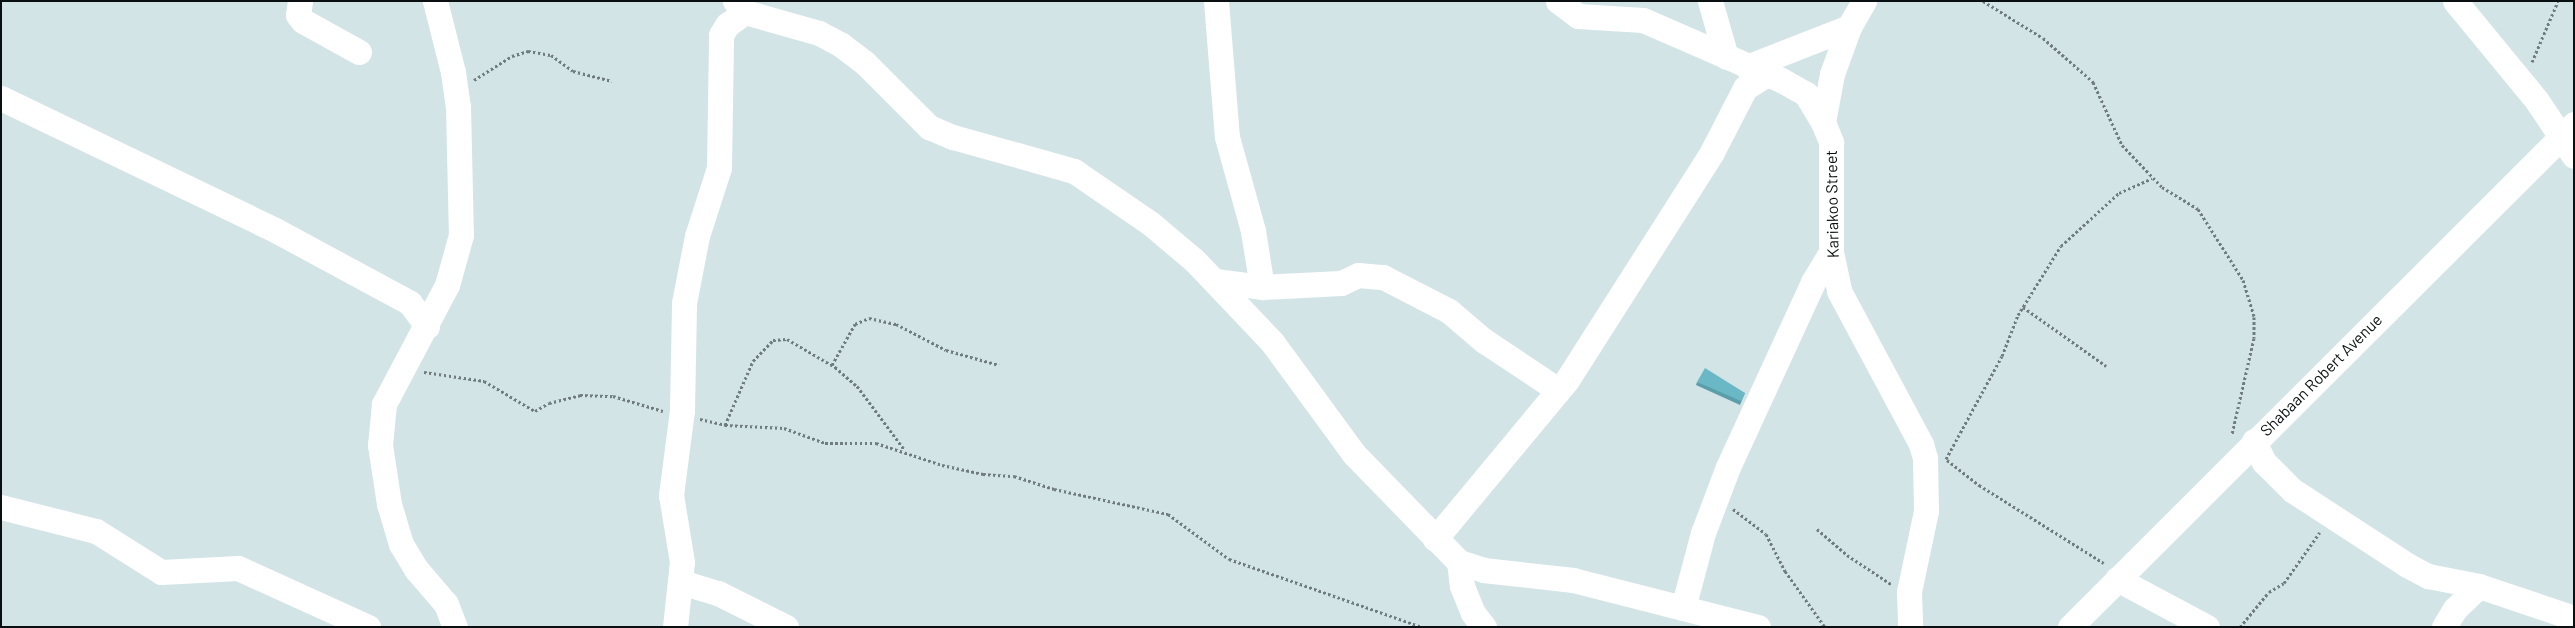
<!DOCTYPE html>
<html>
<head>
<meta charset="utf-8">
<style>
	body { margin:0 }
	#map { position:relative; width:2575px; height:628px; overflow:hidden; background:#d3e4e7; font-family:Barlow,sans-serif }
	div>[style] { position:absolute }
	.path>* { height:3px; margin-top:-1.5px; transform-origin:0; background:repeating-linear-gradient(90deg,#707c7e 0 2.5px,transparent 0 5px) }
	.minor>* { height:25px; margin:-12.5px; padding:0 12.5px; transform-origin:12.5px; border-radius:12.5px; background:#fff }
	.wall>* { inset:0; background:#5b9eaa }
	.building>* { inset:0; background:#6ab8c6 }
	span { translate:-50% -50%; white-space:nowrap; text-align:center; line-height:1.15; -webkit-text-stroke:4px #fff; paint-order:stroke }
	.street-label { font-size:16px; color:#0a1011 }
	.frame { position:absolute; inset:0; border:2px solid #0a1011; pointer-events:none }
</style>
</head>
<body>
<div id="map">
	<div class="path">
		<div style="left:1983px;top:1px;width:70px;rotate:31.7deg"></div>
		<div style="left:2043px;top:38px;width:67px;rotate:41.3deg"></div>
		<div style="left:2093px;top:82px;width:69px;rotate:65.3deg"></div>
		<div style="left:2122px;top:145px;width:58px;rotate:46.4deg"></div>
		<div style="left:2162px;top:187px;width:42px;rotate:31.4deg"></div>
		<div style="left:2198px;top:209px;width:84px;rotate:57.6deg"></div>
		<div style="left:2243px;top:280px;width:39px;rotate:73deg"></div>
		<div style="left:2254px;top:317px;width:21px;rotate:90deg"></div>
		<div style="left:2254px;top:338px;width:98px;rotate:102.9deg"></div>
		<div style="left:2532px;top:62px;width:66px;rotate:-66.9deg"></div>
		<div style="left:474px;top:80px;width:45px;rotate:-32.3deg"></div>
		<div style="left:512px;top:56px;width:17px;rotate:-17deg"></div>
		<div style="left:528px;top:51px;width:23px;rotate:10deg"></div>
		<div style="left:551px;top:55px;width:27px;rotate:36deg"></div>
		<div style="left:573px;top:71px;width:40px;rotate:14.4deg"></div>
		<div style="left:2023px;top:307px;width:102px;rotate:35.4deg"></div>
		<div style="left:832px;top:365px;width:47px;rotate:-60.7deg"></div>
		<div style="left:855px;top:324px;width:15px;rotate:-23deg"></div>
		<div style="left:869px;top:318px;width:28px;rotate:13deg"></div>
		<div style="left:896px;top:324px;width:56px;rotate:27.5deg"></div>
		<div style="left:946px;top:350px;width:55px;rotate:15.8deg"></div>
		<div style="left:424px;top:372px;width:61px;rotate:8.5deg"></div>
		<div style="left:484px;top:381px;width:59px;rotate:30.5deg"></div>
		<div style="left:535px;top:411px;width:16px;rotate:-30deg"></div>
		<div style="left:549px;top:403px;width:32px;rotate:-14deg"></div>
		<div style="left:580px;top:395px;width:33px;rotate:2deg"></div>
		<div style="left:613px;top:396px;width:52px;rotate:16.7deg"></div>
		<div style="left:700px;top:419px;width:26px;rotate:13deg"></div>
		<div style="left:725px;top:425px;width:59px;rotate:2.9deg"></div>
		<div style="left:784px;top:428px;width:44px;rotate:20.1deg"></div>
		<div style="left:825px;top:443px;width:51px"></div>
		<div style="left:876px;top:443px;width:70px;rotate:18.4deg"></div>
		<div style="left:942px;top:465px;width:42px;rotate:12.4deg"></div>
		<div style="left:983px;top:474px;width:31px;rotate:4deg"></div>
		<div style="left:1014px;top:476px;width:42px;rotate:18deg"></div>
		<div style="left:1054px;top:489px;width:117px;rotate:12.4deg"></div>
		<div style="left:1168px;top:514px;width:76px;rotate:36.4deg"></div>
		<div style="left:1229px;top:559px;width:205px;rotate:19.4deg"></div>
		<div style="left:725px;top:425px;width:70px;rotate:-66.4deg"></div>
		<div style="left:753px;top:361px;width:29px;rotate:-46deg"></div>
		<div style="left:773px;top:340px;width:14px;rotate:-4deg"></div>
		<div style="left:787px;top:339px;width:56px;rotate:30.3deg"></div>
		<div style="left:835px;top:367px;width:29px;rotate:41deg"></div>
		<div style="left:857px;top:386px;width:79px;rotate:53.3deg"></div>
		<div style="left:1946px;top:459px;width:117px;rotate:-61.5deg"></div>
		<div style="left:2002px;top:356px;width:44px;rotate:-68.7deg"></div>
		<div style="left:2018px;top:315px;width:81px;rotate:-58.1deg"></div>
		<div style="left:2061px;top:246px;width:79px;rotate:-42.4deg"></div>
		<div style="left:2119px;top:193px;width:36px;rotate:-24deg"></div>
		<div style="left:1947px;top:460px;width:41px;rotate:38deg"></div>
		<div style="left:1979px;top:485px;width:147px;rotate:32deg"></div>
		<div style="left:1733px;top:509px;width:41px;rotate:37.1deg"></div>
		<div style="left:1766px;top:534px;width:42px;rotate:62.8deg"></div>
		<div style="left:1785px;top:571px;width:69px;rotate:54.5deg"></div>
		<div style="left:1817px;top:529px;width:40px;rotate:41deg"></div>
		<div style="left:1847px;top:555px;width:53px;rotate:33.4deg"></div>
		<div style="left:2240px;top:627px;width:45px;rotate:-50.4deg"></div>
		<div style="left:2269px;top:592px;width:17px;rotate:-31deg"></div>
		<div style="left:2284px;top:583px;width:62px;rotate:-54.8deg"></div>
	</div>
	<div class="minor">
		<div style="left:300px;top:1px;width:14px;rotate:98deg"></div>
		<div style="left:298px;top:15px;width:8px;rotate:50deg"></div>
		<div style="left:303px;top:21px;width:64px;rotate:29deg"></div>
		<div style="left:435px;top:1px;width:73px;rotate:75.8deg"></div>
		<div style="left:453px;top:72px;width:34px;rotate:82deg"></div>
		<div style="left:458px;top:106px;width:129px;rotate:88.7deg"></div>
		<div style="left:461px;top:235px;width:52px;rotate:105.6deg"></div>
		<div style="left:447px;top:285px;width:135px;rotate:117.9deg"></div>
		<div style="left:384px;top:404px;width:41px;rotate:95.6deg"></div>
		<div style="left:380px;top:445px;width:60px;rotate:81.3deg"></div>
		<div style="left:389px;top:504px;width:42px;rotate:73.3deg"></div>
		<div style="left:401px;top:544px;width:29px;rotate:59deg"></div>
		<div style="left:416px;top:569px;width:46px;rotate:49.4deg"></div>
		<div style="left:446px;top:604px;width:25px;rotate:69deg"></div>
		<div style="left:735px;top:1px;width:15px;rotate:48deg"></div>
		<div style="left:745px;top:12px;width:77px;rotate:15.8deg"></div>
		<div style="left:819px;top:33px;width:24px;rotate:28deg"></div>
		<div style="left:840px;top:44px;width:31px;rotate:37deg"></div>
		<div style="left:865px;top:63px;width:91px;rotate:45deg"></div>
		<div style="left:929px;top:127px;width:26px;rotate:23deg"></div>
		<div style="left:953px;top:137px;width:126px;rotate:15.7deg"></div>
		<div style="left:1074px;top:171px;width:92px;rotate:34.4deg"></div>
		<div style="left:1150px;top:223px;width:57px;rotate:40.1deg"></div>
		<div style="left:1194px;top:260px;width:113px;rotate:46.4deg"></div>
		<div style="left:1272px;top:342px;width:139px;rotate:53.8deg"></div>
		<div style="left:1354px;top:454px;width:151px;rotate:45.8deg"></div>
		<div style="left:1459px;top:562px;width:25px;rotate:18deg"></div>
		<div style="left:1483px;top:570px;width:91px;rotate:6.3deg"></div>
		<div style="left:1573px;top:580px;width:191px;rotate:14.3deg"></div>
		<div style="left:1216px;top:1px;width:136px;rotate:85.4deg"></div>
		<div style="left:1227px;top:137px;width:98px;rotate:74.5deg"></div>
		<div style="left:1253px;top:231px;width:57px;rotate:80.9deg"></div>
		<div style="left:1558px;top:1px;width:25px;rotate:37deg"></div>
		<div style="left:1578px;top:16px;width:65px;rotate:3.5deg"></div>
		<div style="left:1643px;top:20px;width:150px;rotate:23.5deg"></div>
		<div style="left:1781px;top:80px;width:29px;rotate:29deg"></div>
		<div style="left:1806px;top:94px;width:33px;rotate:59deg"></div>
		<div style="left:1823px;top:122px;width:22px;rotate:68deg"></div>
		<div style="left:1831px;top:142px;width:110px;rotate:90deg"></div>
		<div style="left:1831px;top:252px;width:40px;rotate:78deg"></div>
		<div style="left:1839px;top:291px;width:174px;rotate:61.8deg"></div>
		<div style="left:1921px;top:444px;width:15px;rotate:74deg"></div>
		<div style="left:1925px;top:458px;width:53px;rotate:88.9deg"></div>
		<div style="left:1926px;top:511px;width:83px;rotate:101.9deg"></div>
		<div style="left:1909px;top:592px;width:35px;rotate:88deg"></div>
		<div style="left:1710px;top:1px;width:58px;rotate:74.1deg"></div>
		<div style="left:2455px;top:1px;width:129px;rotate:50.6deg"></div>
		<div style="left:2537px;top:101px;width:66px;rotate:56.1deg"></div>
		<div style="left:1747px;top:67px;width:110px;rotate:-21.4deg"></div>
		<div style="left:1px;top:98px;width:306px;rotate:25.7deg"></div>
		<div style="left:277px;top:231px;width:151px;rotate:28.4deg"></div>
		<div style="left:410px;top:303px;width:29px;rotate:54deg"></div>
		<div style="left:1823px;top:122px;width:49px;rotate:-79.4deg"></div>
		<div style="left:1832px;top:74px;width:50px;rotate:-70.1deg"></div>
		<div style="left:1849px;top:27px;width:30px;rotate:-60deg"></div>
		<div style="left:1215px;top:281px;width:47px;rotate:7.3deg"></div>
		<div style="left:1262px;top:287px;width:79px;rotate:-2.9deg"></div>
		<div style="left:1341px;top:283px;width:19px;rotate:-25deg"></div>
		<div style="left:1358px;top:275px;width:25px;rotate:5deg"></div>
		<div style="left:1383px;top:277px;width:74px;rotate:27.3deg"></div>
		<div style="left:1449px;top:311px;width:45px;rotate:40.5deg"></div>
		<div style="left:1483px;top:340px;width:90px;rotate:33.7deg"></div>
		<div style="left:2254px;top:441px;width:23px;rotate:65deg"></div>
		<div style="left:2264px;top:462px;width:40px;rotate:45deg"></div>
		<div style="left:2292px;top:490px;width:137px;rotate:33.1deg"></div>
		<div style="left:2407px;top:565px;width:24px;rotate:28deg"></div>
		<div style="left:2428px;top:576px;width:52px;rotate:11.1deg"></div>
		<div style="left:2479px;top:586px;width:100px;rotate:18.6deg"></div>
		<div style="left:1px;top:507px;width:98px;rotate:14.2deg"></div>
		<div style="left:96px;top:531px;width:77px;rotate:32.2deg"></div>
		<div style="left:161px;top:572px;width:77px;rotate:-3deg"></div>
		<div style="left:238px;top:568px;width:143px;rotate:24.4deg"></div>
		<div style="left:1435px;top:539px;width:207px;rotate:-50.3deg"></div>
		<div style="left:1567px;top:380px;width:270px;rotate:-57.5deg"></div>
		<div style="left:1712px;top:152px;width:72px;rotate:-62.7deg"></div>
		<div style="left:1745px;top:88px;width:25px;rotate:-32deg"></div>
		<div style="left:1459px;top:562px;width:24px;rotate:83deg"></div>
		<div style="left:1462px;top:586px;width:29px;rotate:68deg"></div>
		<div style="left:1473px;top:613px;width:18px;rotate:52deg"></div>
		<div style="left:2117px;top:579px;width:102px;rotate:28.1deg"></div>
		<div style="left:681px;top:582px;width:39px;rotate:17deg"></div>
		<div style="left:718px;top:593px;width:76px;rotate:26.6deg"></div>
		<div style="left:1683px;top:608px;width:78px;rotate:-75.1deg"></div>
		<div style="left:1703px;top:533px;width:71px;rotate:-69.3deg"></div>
		<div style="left:1728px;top:467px;width:204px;rotate:-65.3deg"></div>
		<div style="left:1813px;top:282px;width:35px;rotate:-59deg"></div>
		<div style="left:675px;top:627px;width:65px;rotate:-83.9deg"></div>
		<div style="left:682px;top:562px;width:68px;rotate:-99.3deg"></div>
		<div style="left:671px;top:495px;width:86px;rotate:-82.6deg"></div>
		<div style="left:682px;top:410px;width:107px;rotate:-88.9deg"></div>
		<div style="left:684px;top:303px;width:68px;rotate:-79deg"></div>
		<div style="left:697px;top:236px;width:71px;rotate:-72.1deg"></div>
		<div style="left:719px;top:168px;width:133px;rotate:-89.1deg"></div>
		<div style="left:721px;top:35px;width:12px;rotate:-59deg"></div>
		<div style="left:727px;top:25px;width:22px;rotate:-36deg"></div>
		<div style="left:2070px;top:627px;width:712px;rotate:-44.94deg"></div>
		<div style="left:2444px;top:627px;width:21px;rotate:-59deg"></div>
		<div style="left:2455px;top:609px;width:33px;rotate:-44deg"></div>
	</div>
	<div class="wall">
		<div style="clip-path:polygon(1697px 382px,1745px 393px,1740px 405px,1696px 385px)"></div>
	</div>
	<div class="building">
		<div style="clip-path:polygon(1705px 368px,1745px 393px,1741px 401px,1697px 382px)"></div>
	</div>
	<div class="street-label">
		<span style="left:1832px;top:204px;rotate:-91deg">Kariakoo Street</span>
		<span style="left:2321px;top:375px;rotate:-45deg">Shabaan Robert Avenue</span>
	</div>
	<div class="frame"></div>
</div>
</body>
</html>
